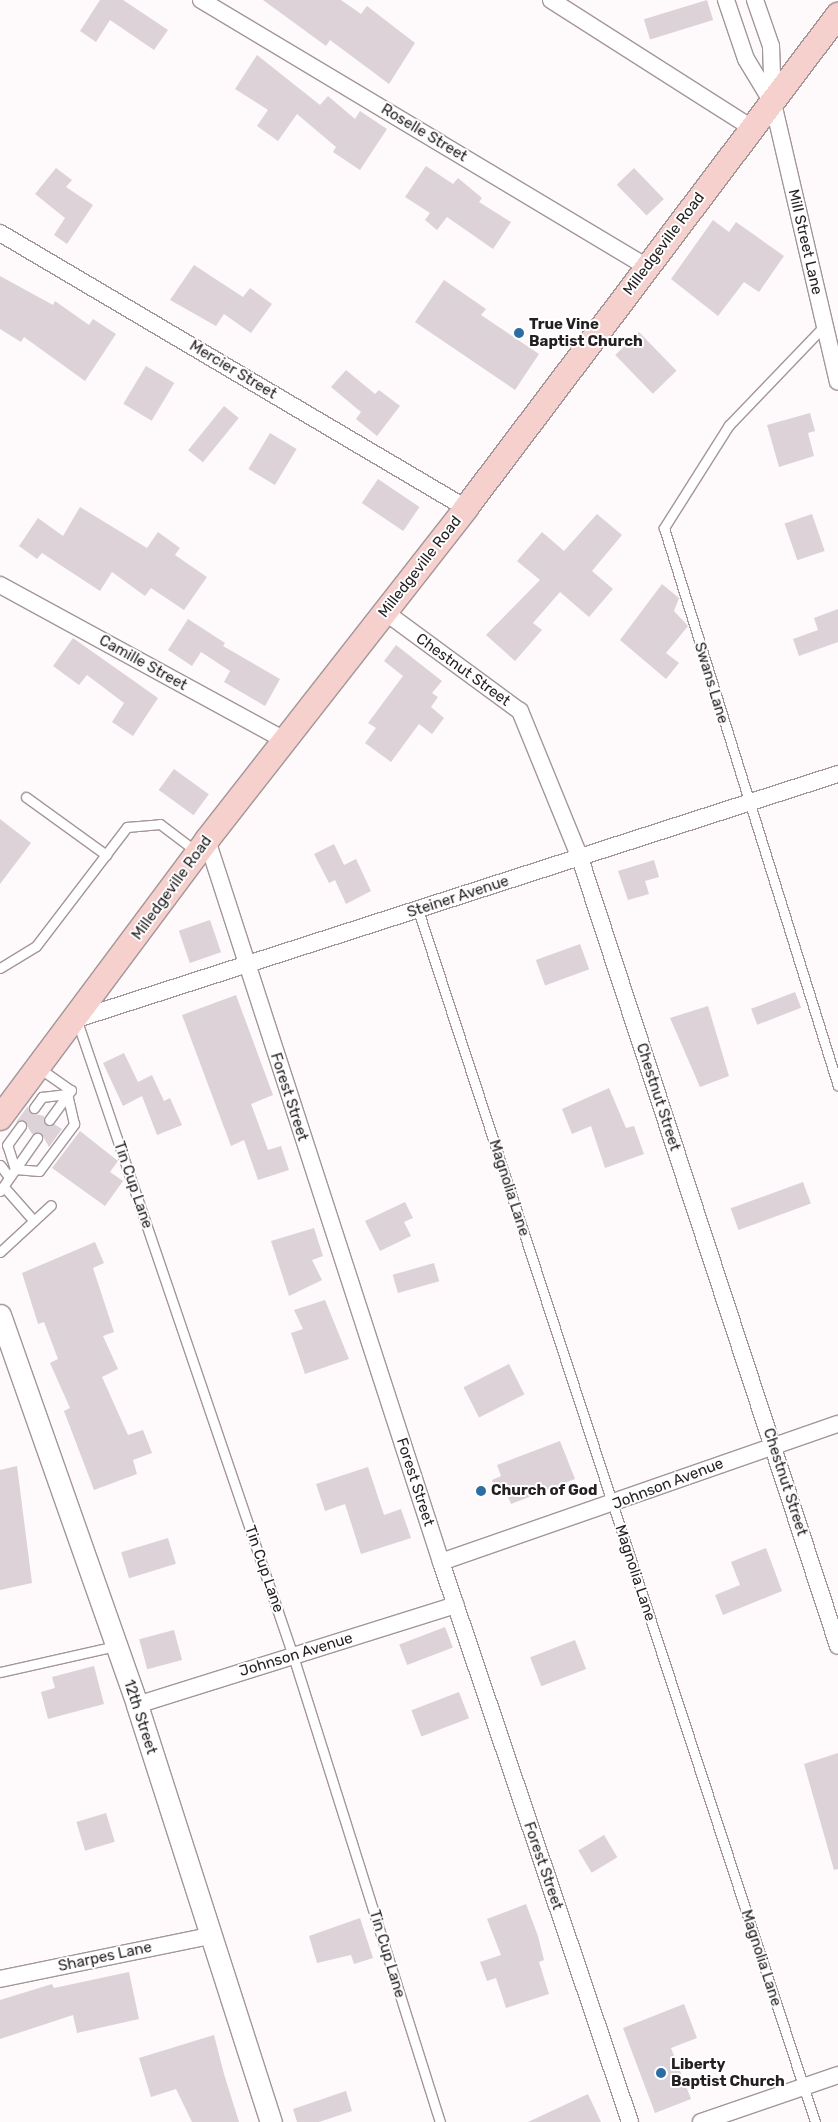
<!DOCTYPE html>
<html>
<head>
<meta charset="utf-8">
<style>
	body { margin:0 }
	#map { position:relative; width:838px; height:2122px; overflow:hidden; background:#fef9fa; font-family:Rubik,sans-serif }
	div>[style] { position:absolute }
	.building>* { inset:0; background:#ddd2d8; transform-origin:0 0 }
	.roads { filter:drop-shadow(1px 0 #a39699) drop-shadow(-1px 0 #a39699) drop-shadow(0 1px #a39699) drop-shadow(0 -1px #a39699) }
	.service>* { height:9px; margin:-4.5px; padding:0 4.5px; transform-origin:4.5px; border-radius:4.5px; background:#fff }
	.minor>* { height:16px; margin:-8px; padding:0 8px; transform-origin:8px; border-radius:8px; background:#fff }
	.tertiary>* { height:21px; margin:-10.5px; padding:0 10.5px; transform-origin:10.5px; border-radius:10.5px; background:#fff }
	.secondary>* { height:24px; margin:-12px; padding:0 12px; transform-origin:12px; border-radius:12px; background:#f5d0cd }
	.dots>* { width:14px; height:14px; translate:-50% -50%; box-sizing:border-box; border:2px solid #fff; border-radius:50% }
	span { translate:-50% -50%; white-space:nowrap; text-align:center; line-height:1.15; -webkit-text-stroke:4px #fff; paint-order:stroke }
	.street-label { font-size:15px; color:#241f20 }
	.poi-label { font-size:15px; color:#241f20; font-weight:700 }
	.left { translate:0 -50%; text-align:left }
</style>
</head>
<body>
<div id="map">
	<div class="building">
		<div style="clip-path:polygon(100px 0,123px 0,168px 30px,154px 50px,110px 20px,96px 42px,80px 31px)"></div>
		<div style="clip-path:polygon(263px 0,341px 0,361px 14px,367px 6px,415px 43px,389px 84px,330px 40px,326px 46px)"></div>
		<div style="left:707px;top:0;width:21px;height:66px;rotate:73deg"></div>
		<div style="clip-path:polygon(257px 55px,320px 105px,328px 96px,355px 119px,360px 111px,387px 129px,360px 170px,333px 152px,336px 147px,297px 114px,278px 141px,257px 126px,268px 110px,235px 89px)"></div>
		<div style="clip-path:polygon(426px 166px,453px 184px,458px 178px,482px 198px,479px 202px,511px 222px,493px 249px,447px 217px,437px 230px,425px 220px,430px 213px,405px 197px)"></div>
		<div style="clip-path:polygon(56px 168px,72px 180px,66px 187px,93px 205px,67px 244px,54px 235px,65px 218px,35px 194px)"></div>
		<div style="left:634px;top:168px;width:43px;height:24px;rotate:46deg"></div>
		<div style="clip-path:polygon(713px 220px,729px 232px,736px 222px,784px 256px,759px 292px,744px 282px,718px 316px,671px 279px)"></div>
		<div style="clip-path:polygon(194px 265px,243px 297px,250px 288px,272px 304px,251px 333px,224px 314px,216px 326px,170px 300px)"></div>
		<div style="clip-path:polygon(0 276px,53px 305px,55px 301px,89px 325px,93px 319px,116px 334px,85px 381px,24px 337px,21px 342px,0 329px)"></div>
		<div style="clip-path:polygon(444px 280px,486px 309px,481px 315px,539px 354px,515px 390px,415px 322px)"></div>
		<div style="left:639px;top:332px;width:54px;height:33px;rotate:46deg"></div>
		<div style="left:146px;top:366px;width:33px;height:44px;rotate:31deg"></div>
		<div style="clip-path:polygon(346px 370px,375px 394px,379px 390px,400px 406px,377px 436px,356px 419px,361px 412px,331px 387px)"></div>
		<div style="left:224px;top:406px;width:19px;height:57px;rotate:39deg"></div>
		<div style="clip-path:polygon(810px 413px,815px 431px,808px 433px,814px 456px,779px 467px,767px 425px)"></div>
		<div style="left:270px;top:433px;width:31px;height:42px;rotate:31deg"></div>
		<div style="left:378px;top:479px;width:50px;height:29px;rotate:34deg"></div>
		<div style="clip-path:polygon(80px 507px,147px 548px,158px 532px,180px 548px,175px 555px,207px 577px,184px 610px,151px 588px,145px 596px,112px 572px,100px 591px,42px 553px,37px 559px,19px 546px,38px 518px,63px 536px)"></div>
		<div style="clip-path:polygon(597px 514px,622px 535px,592px 571px,613px 589px,589px 617px,560px 592px,533px 623px,542px 630px,515px 661px,486px 635px,540px 580px,517px 561px,542px 532px,564px 551px)"></div>
		<div style="left:812px;top:514px;width:39px;height:29px;rotate:71deg"></div>
		<div style="clip-path:polygon(662px 584px,679px 598px,674px 611px,688px 626px,666px 653px,679px 663px,666px 679px,620px 640px)"></div>
		<div style="clip-path:polygon(838px 609px,838px 642px,799px 656px,793px 639px,818px 630px,814px 618px)"></div>
		<div style="clip-path:polygon(188px 619px,225px 643px,223px 646px,280px 679px,265px 706px,224px 682px,230px 671px,201px 652px,192px 666px,168px 650px)"></div>
		<div style="clip-path:polygon(73px 638px,158px 698px,133px 736px,112px 722px,124px 703px,87px 675px,79px 685px,53px 666px)"></div>
		<div style="clip-path:polygon(396px 645px,442px 681px,432px 693px,438px 697px,431px 707px,444px 718px,432px 734px,419px 724px,391px 762px,365px 743px,376px 728px,368px 723px,403px 676px,384px 661px)"></div>
		<div style="left:174px;top:769px;width:43px;height:26px;rotate:36deg"></div>
		<div style="clip-path:polygon(0 819px,31px 843px,0 884px)"></div>
		<div style="clip-path:polygon(334px 844px,344px 865px,356px 859px,371px 891px,346px 904px,335px 880px,329px 883px,314px 854px)"></div>
		<div style="clip-path:polygon(654px 860px,659px 877px,645px 881px,649px 894px,628px 900px,618px 871px)"></div>
		<div style="left:210px;top:920px;width:34px;height:33px;rotate:71deg"></div>
		<div style="left:580px;top:944px;width:27px;height:47px;rotate:70deg"></div>
		<div style="left:795px;top:992px;width:17px;height:47px;rotate:69deg"></div>
		<div style="clip-path:polygon(236px 995px,273px 1095px,251px 1104px,268px 1150px,281px 1146px,289px 1170px,258px 1180px,244px 1140px,231px 1146px,182px 1015px)"></div>
		<div style="clip-path:polygon(708px 1006px,729px 1076px,700px 1087px,670px 1018px)"></div>
		<div style="clip-path:polygon(124px 1053px,138px 1082px,152px 1075px,164px 1101px,170px 1098px,182px 1125px,157px 1135px,142px 1096px,123px 1106px,103px 1063px)"></div>
		<div style="clip-path:polygon(609px 1088px,626px 1128px,634px 1126px,644px 1154px,605px 1168px,591px 1126px,572px 1134px,562px 1109px)"></div>
		<div style="clip-path:polygon(28px 1106px,31px 1113px,44px 1116px,46px 1125px,54px 1124px,62px 1129px,49px 1147px,41px 1133px,32px 1134px,24px 1121px,16px 1122px)"></div>
		<div style="clip-path:polygon(80px 1131px,118px 1161px,110px 1172px,123px 1181px,105px 1206px,52px 1168px)"></div>
		<div style="left:803px;top:1182px;width:23px;height:77px;rotate:70deg"></div>
		<div style="clip-path:polygon(405px 1202px,413px 1218px,404px 1222px,411px 1236px,380px 1251px,365px 1221px)"></div>
		<div style="clip-path:polygon(314px 1228px,323px 1256px,312px 1260px,322px 1280px,289px 1296px,271px 1241px)"></div>
		<div style="clip-path:polygon(95px 1242px,104px 1263px,93px 1268px,114px 1332px,103px 1336px,118px 1369px,102px 1377px,128px 1435px,143px 1430px,152px 1453px,133px 1460px,137px 1474px,94px 1490px,64px 1411px,70px 1408px,50px 1363px,58px 1359px,44px 1322px,38px 1324px,22px 1273px)"></div>
		<div style="left:434px;top:1263px;width:19px;height:43px;rotate:74deg"></div>
		<div style="clip-path:polygon(325px 1300px,349px 1359px,305px 1374px,291px 1333px,303px 1329px,294px 1310px)"></div>
		<div style="left:509px;top:1364px;width:34px;height:51px;rotate:63deg"></div>
		<div style="clip-path:polygon(560px 1441px,575px 1479px,511px 1504px,506px 1492px,498px 1495px,492px 1480px,501px 1476px,497px 1465px)"></div>
		<div style="clip-path:polygon(17px 1466px,32px 1583px,0 1590px,0 1470px)"></div>
		<div style="clip-path:polygon(368px 1467px,384px 1515px,401px 1509px,411px 1538px,361px 1554px,345px 1504px,325px 1511px,316px 1484px)"></div>
		<div style="left:168px;top:1538px;width:27px;height:49px;rotate:73deg"></div>
		<div style="clip-path:polygon(766px 1548px,782px 1591px,723px 1615px,715px 1595px,740px 1585px,731px 1562px)"></div>
		<div style="left:445px;top:1627px;width:22px;height:49px;rotate:69deg"></div>
		<div style="left:174px;top:1630px;width:31px;height:36px;rotate:75deg"></div>
		<div style="left:575px;top:1640px;width:31px;height:48px;rotate:69deg"></div>
		<div style="clip-path:polygon(94px 1666px,104px 1704px,48px 1719px,41px 1692px,55px 1688px,52px 1677px)"></div>
		<div style="left:459px;top:1692px;width:28px;height:51px;rotate:69deg"></div>
		<div style="clip-path:polygon(838px 1753px,838px 1869px,834px 1870px,804px 1764px)"></div>
		<div style="left:106px;top:1813px;width:30px;height:31px;rotate:73deg"></div>
		<div style="left:604px;top:1835px;width:26px;height:30px;rotate:59deg"></div>
		<div style="clip-path:polygon(526px 1904px,538px 1936px,544px 1960px,539px 1962px,549px 1994px,506px 2008px,496px 1978px,487px 1981px,480px 1962px,501px 1955px,487px 1919px)"></div>
		<div style="clip-path:polygon(360px 1918px,373px 1958px,354px 1964px,351px 1955px,317px 1963px,309px 1936px)"></div>
		<div style="clip-path:polygon(129px 1972px,139px 2019px,77px 2033px,73px 2015px,0 2039px,0 2000px,52px 1984px,54px 1988px)"></div>
		<div style="clip-path:polygon(684px 2004px,697px 2038px,671px 2048px,691px 2099px,655px 2113px,623px 2028px)"></div>
		<div style="clip-path:polygon(214px 2035px,224px 2074px,239px 2122px,192px 2122px,176px 2089px,151px 2097px,139px 2058px)"></div>
		<div style="clip-path:polygon(346px 2091px,352px 2111px,319px 2122px,297px 2122px,293px 2109px)"></div>
		<div style="clip-path:polygon(588px 2094px,601px 2122px,528px 2122px)"></div>
	</div>
	<div class="roads">
		<div class="service">
			<div style="left:825px;top:325px;width:139px;rotate:133.8deg"></div>
			<div style="left:729px;top:425px;width:122px;rotate:122.3deg"></div>
			<div style="left:664px;top:528px;width:584px;rotate:72.68deg"></div>
			<div style="left:26px;top:797px;width:99px;rotate:35.9deg"></div>
			<div style="left:418px;top:910px;width:1275px;rotate:71.86deg"></div>
			<div style="left:0;top:968px;width:42px;rotate:-31.4deg"></div>
			<div style="left:36px;top:946px;width:150px;rotate:-52.6deg"></div>
			<div style="left:127px;top:827px;width:33px;rotate:-5deg"></div>
			<div style="left:160px;top:824px;width:46px;rotate:37.1deg"></div>
			<div style="left:77px;top:1021px;width:671px;rotate:71.21deg"></div>
			<div style="left:293px;top:1656px;width:489px;rotate:72.5deg"></div>
			<div style="left:39px;top:1068px;width:39px;rotate:35deg"></div>
			<div style="left:71px;top:1090px;width:37px;rotate:126deg"></div>
			<div style="left:34px;top:1108px;width:14px;rotate:-54deg"></div>
			<div style="left:42px;top:1097px;width:25px;rotate:-7deg"></div>
			<div style="left:0;top:1165px;width:15px;rotate:53deg"></div>
			<div style="left:15px;top:1169px;width:24px;rotate:5deg"></div>
			<div style="left:39px;top:1171px;width:59px;rotate:-53.3deg"></div>
			<div style="left:74px;top:1124px;width:31px;rotate:-103deg"></div>
			<div style="left:15px;top:1169px;width:25px;rotate:-108deg"></div>
			<div style="left:7px;top:1145px;width:24px;rotate:-54deg"></div>
			<div style="left:4px;top:1187px;width:45px;rotate:48.6deg"></div>
			<div style="left:0;top:1191px;width:65px;rotate:-55.1deg"></div>
			<div style="left:0;top:1252px;width:69px;rotate:-42.7deg"></div>
			<div style="left:0;top:1672px;width:118px;rotate:-12.7deg"></div>
		</div>
		<div class="minor">
			<div style="left:201px;top:0;width:520px;rotate:30.91deg"></div>
			<div style="left:551px;top:0;width:238px;rotate:32.5deg"></div>
			<div style="left:726px;top:0;width:62px;rotate:71.3deg"></div>
			<div style="left:746px;top:59px;width:50px;rotate:58.8deg"></div>
			<div style="left:755px;top:0;width:49px;rotate:70.8deg"></div>
			<div style="left:771px;top:46px;width:57px;rotate:88deg"></div>
			<div style="left:773px;top:103px;width:286px;rotate:76.9deg"></div>
			<div style="left:0;top:233px;width:541px;rotate:30.55deg"></div>
			<div style="left:0;top:585px;width:326px;rotate:28.6deg"></div>
			<div style="left:385px;top:612px;width:167px;rotate:36.3deg"></div>
			<div style="left:520px;top:711px;width:159px;rotate:67.8deg"></div>
			<div style="left:580px;top:858px;width:829px;rotate:71.87deg"></div>
			<div style="left:207px;top:840px;width:759px;rotate:72.04deg"></div>
			<div style="left:441px;top:1562px;width:591px;rotate:71.35deg"></div>
			<div style="left:77px;top:1019px;width:799px;rotate:-17.85deg"></div>
			<div style="left:441px;top:1562px;width:420px;rotate:-19.2deg"></div>
			<div style="left:137px;top:1705px;width:334px;rotate:-17.4deg"></div>
			<div style="left:0;top:1979px;width:214px;rotate:-11.6deg"></div>
			<div style="left:701px;top:2122px;width:145px;rotate:-18.9deg"></div>
		</div>
		<div class="tertiary">
			<div style="left:0;top:1315px;width:413px;rotate:70.6deg"></div>
			<div style="left:137px;top:1705px;width:438px;rotate:72.2deg"></div>
		</div>
		<div class="secondary">
			<div style="left:0;top:1118px;width:347px;rotate:-53.3deg"></div>
			<div style="left:207px;top:840px;width:421px;rotate:-52deg"></div>
			<div style="left:466px;top:508px;width:618px;rotate:-52.96deg"></div>
		</div>
	</div>
	<div class="dots">
		<div style="left:519px;top:333px;background:#2c6da3"></div>
		<div style="left:481px;top:1491px;background:#2c6da3"></div>
		<div style="left:661px;top:2073px;background:#2c6da3"></div>
	</div>
	<div class="street-label">
		<span style="left:424px;top:133px;rotate:31deg">Roselle Street</span>
		<span style="left:805px;top:242px;rotate:77deg">Mill Street Lane</span>
		<span style="left:664px;top:244px;rotate:-53deg">Milledgeville Road</span>
		<span style="left:233px;top:370px;rotate:31deg">Mercier Street</span>
		<span style="left:420px;top:567px;rotate:-52deg">Milledgeville Road</span>
		<span style="left:143px;top:663px;rotate:29deg">Camille Street</span>
		<span style="left:463px;top:670px;rotate:36deg">Chestnut Street</span>
		<span style="left:711px;top:683px;rotate:73deg">Swans Lane</span>
		<span style="left:172px;top:888px;rotate:-54deg">Milledgeville Road</span>
		<span style="left:458px;top:897px;rotate:-18deg">Steiner Avenue</span>
		<span style="left:289px;top:1097px;rotate:72deg">Forest Street</span>
		<span style="left:658px;top:1097px;rotate:72deg">Chestnut Street</span>
		<span style="left:133px;top:1185px;rotate:71deg">Tin Cup Lane</span>
		<span style="left:509px;top:1188px;rotate:72deg">Magnolia Lane</span>
		<span style="left:415px;top:1482px;rotate:72deg">Forest Street</span>
		<span style="left:785px;top:1482px;rotate:72deg">Chestnut Street</span>
		<span style="left:668px;top:1484px;rotate:-21deg">Johnson Avenue</span>
		<span style="left:264px;top:1569px;rotate:71deg">Tin Cup Lane</span>
		<span style="left:635px;top:1573px;rotate:72deg">Magnolia Lane</span>
		<span style="left:296px;top:1655px;rotate:-17deg">Johnson Avenue</span>
		<span style="left:140px;top:1717px;rotate:72deg">12th Street</span>
		<span style="left:543px;top:1866px;rotate:71deg">Forest Street</span>
		<span style="left:387px;top:1954px;rotate:73deg">Tin Cup Lane</span>
		<span style="left:105px;top:1957px;rotate:-12deg">Sharpes Lane</span>
		<span style="left:761px;top:1958px;rotate:72deg">Magnolia Lane</span>
	</div>
	<div class="poi-label">
		<span class="left" style="left:529px;top:333px">True Vine<br>Baptist Church</span>
		<span class="left" style="left:491px;top:1491px">Church of God</span>
		<span class="left" style="left:671px;top:2073px">Liberty<br>Baptist Church</span>
	</div>
</div>
</body>
</html>
